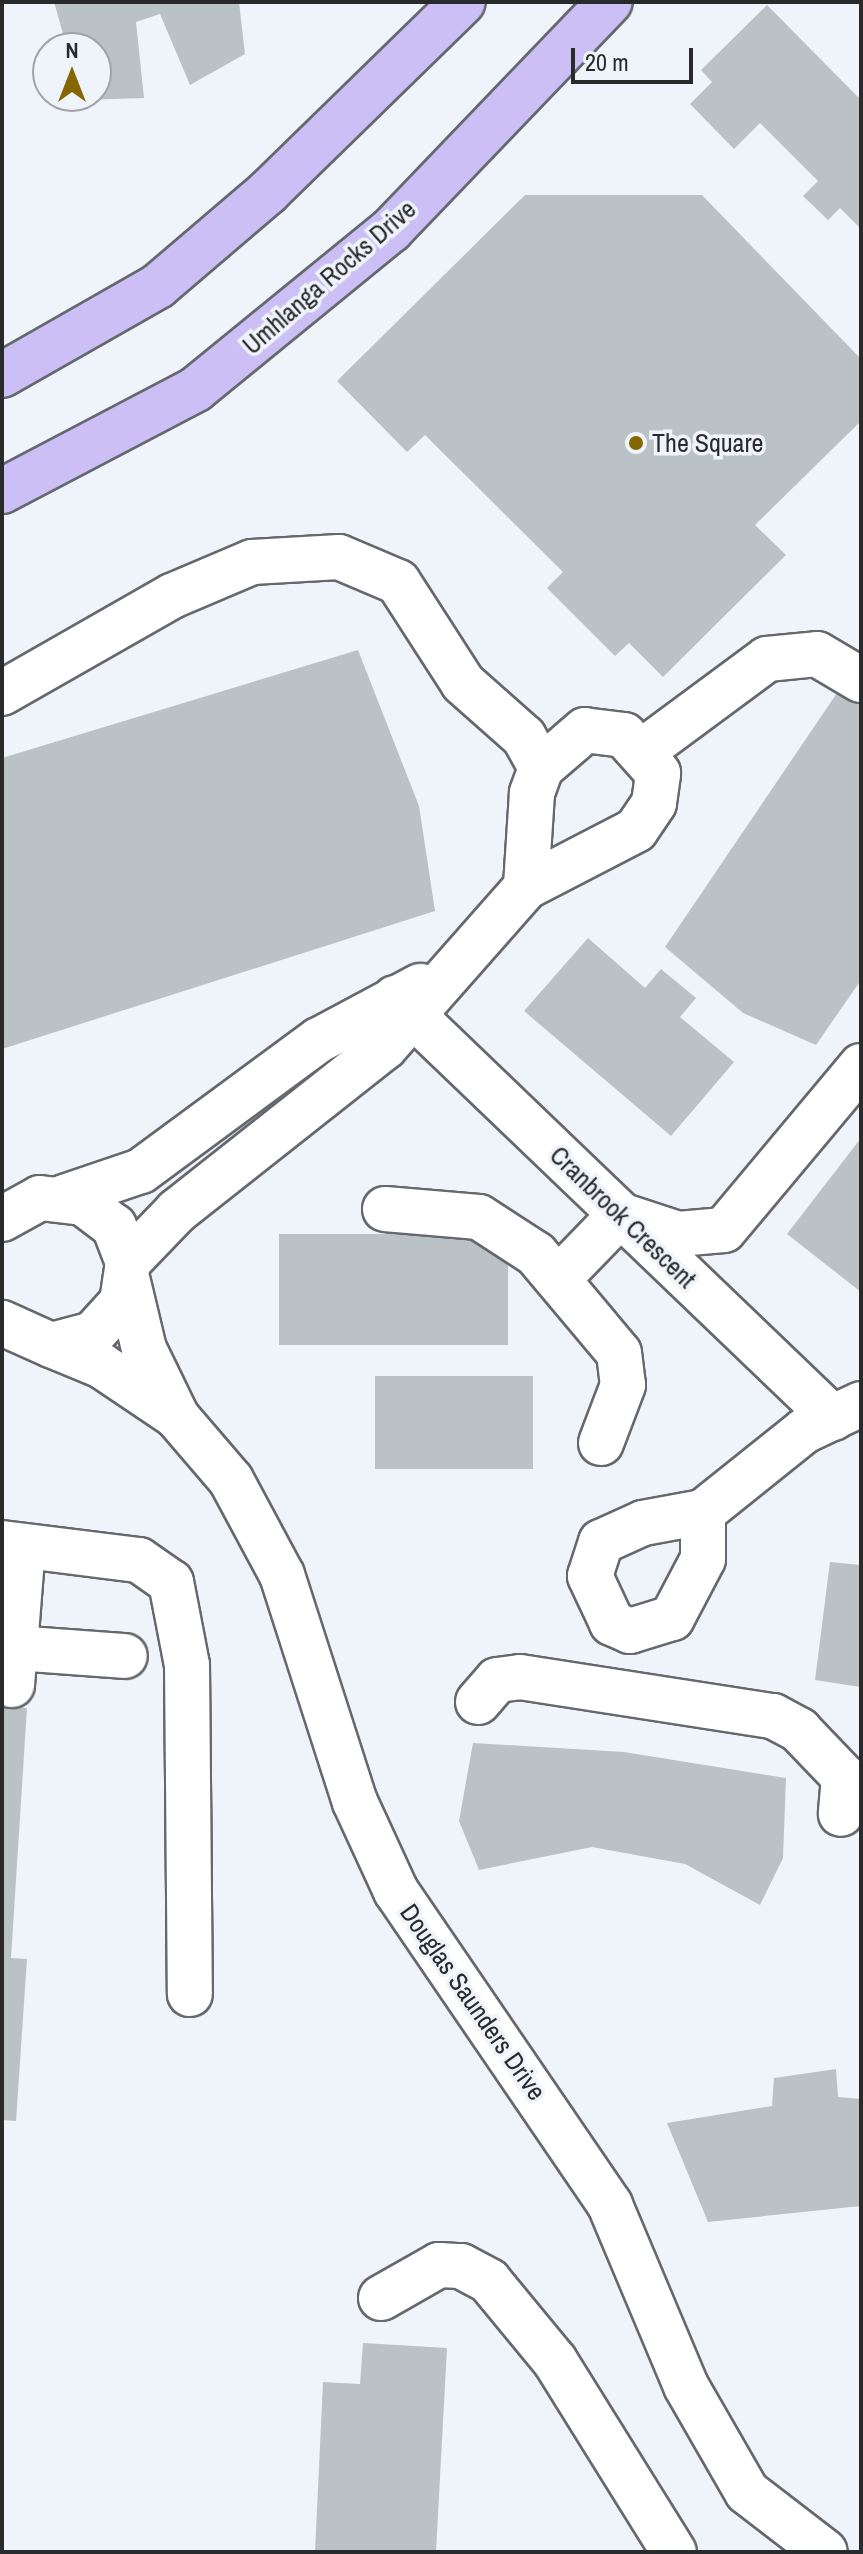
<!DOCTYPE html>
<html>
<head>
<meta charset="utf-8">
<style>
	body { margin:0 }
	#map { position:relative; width:863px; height:2554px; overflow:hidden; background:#eff4fb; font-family:"Archivo Narrow",sans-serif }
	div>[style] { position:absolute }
	.building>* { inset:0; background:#bac2c6; transform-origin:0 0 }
	.roads { filter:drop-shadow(2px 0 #65686e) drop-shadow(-2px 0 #65686e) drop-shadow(0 2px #65686e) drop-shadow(0 -2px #65686e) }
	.minor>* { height:44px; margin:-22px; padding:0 22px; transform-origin:22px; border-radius:22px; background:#fff }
	.major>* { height:44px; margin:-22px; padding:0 22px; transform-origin:22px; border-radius:22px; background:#cbbff5 }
	.dots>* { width:22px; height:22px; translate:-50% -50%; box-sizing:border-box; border:4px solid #eff4fb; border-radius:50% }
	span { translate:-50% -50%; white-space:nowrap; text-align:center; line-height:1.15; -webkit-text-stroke:7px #eff4fb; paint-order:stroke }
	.street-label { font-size:26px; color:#282a2c }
	.poi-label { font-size:26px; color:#282a2c }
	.left { translate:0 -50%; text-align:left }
	.frame { position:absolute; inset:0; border:4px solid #282a2c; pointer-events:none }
	.north { position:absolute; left:32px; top:32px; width:80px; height:80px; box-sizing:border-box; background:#eff4fb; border:2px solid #9fa3a8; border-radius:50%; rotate:0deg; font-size:22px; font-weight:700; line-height:32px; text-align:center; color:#282a2c }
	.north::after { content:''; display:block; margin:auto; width:28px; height:36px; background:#866601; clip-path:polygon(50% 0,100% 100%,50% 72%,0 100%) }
	.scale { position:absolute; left:571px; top:48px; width:122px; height:36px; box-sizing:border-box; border:4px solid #282a2c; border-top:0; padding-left:10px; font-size:24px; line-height:28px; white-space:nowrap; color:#282a2c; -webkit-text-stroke:6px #eff4fb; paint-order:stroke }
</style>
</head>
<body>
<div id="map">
	<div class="building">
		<div style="clip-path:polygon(54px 2px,239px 2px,245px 54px,190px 85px,160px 14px,136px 22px,144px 98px,83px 100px,96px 96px,96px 48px,67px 48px)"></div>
		<div style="clip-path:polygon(767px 5px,861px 100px,861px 229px,840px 208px,828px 220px,803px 196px,818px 181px,760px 123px,734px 149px,690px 104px,712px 82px,701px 70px)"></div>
		<div style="clip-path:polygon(525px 195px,702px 195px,861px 359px,861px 421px,755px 525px,786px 555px,663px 677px,629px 643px,615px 656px,547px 588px,563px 572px,425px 435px,407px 452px,337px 381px)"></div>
		<div style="clip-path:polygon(358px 650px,419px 806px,435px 911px,2px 1049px,2px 758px)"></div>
		<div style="clip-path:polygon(839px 690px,861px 702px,861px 980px,816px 1045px,743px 1013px,665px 947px)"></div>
		<div style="clip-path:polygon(588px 938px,645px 988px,661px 969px,696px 998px,680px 1017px,734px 1062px,671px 1136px,524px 1011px)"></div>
		<div style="clip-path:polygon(861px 1138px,861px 1292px,787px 1234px)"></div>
		<div style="left:279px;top:1234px;width:229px;height:111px"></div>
		<div style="left:375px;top:1376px;width:158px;height:93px"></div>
		<div style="clip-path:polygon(830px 1562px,861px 1565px,861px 1687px,815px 1680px)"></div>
		<div style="clip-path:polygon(2px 1706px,27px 1708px,11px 1958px,27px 1959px,16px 2121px,2px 2120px)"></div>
		<div style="clip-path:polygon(473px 1743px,624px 1752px,786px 1778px,783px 1858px,760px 1905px,685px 1864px,592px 1847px,479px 1870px,459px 1821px)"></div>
		<div style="clip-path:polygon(836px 2069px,838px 2097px,861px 2099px,861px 2206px,708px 2222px,667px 2123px,772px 2106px,774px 2078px)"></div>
		<div style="clip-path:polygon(363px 2343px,447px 2348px,436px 2552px,315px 2552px,323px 2382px,360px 2384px)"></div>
	</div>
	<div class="roads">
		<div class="minor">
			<div style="left:2px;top:693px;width:196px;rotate:-29.7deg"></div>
			<div style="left:172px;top:596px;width:87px;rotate:-23deg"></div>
			<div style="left:252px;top:562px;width:87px;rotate:-3.3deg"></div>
			<div style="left:339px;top:557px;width:64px;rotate:23deg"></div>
			<div style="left:398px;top:582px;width:120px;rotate:57.2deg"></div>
			<div style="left:463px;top:683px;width:81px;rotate:41.5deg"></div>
			<div style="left:524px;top:737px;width:35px;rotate:61deg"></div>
			<div style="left:644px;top:750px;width:153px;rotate:-36.5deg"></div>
			<div style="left:767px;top:659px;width:50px;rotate:-5.7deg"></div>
			<div style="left:817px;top:654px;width:51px;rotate:30.6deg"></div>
			<div style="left:395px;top:998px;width:607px;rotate:43.8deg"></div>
			<div style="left:64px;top:1197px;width:81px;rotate:-18.7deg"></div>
			<div style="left:141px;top:1171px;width:221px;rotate:-36.4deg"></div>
			<div style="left:319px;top:1040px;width:115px;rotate:-28.1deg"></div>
			<div style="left:385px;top:1209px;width:94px;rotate:4.9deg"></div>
			<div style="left:479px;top:1217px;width:68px;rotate:33deg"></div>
			<div style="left:536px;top:1254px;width:129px;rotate:50deg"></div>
			<div style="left:619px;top:1353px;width:32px;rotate:83deg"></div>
			<div style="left:623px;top:1385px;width:62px;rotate:110.8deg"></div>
			<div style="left:2px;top:1219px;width:43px;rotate:-28.9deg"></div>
			<div style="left:40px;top:1198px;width:43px;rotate:6.6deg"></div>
			<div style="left:83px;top:1203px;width:39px;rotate:37deg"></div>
			<div style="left:114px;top:1226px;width:39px;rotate:69deg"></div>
			<div style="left:128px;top:1262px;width:40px;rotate:98.5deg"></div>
			<div style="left:122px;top:1302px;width:43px;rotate:132.2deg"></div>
			<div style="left:93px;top:1334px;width:43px;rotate:165.3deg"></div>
			<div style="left:51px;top:1345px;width:54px;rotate:-155.8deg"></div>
			<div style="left:128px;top:1262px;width:71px;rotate:-46.1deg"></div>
			<div style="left:177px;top:1211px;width:265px;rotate:-38.3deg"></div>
			<div style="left:385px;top:1047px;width:213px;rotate:-48.6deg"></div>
			<div style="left:526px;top:887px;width:124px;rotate:-27.4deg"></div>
			<div style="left:636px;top:830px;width:32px;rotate:-56deg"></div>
			<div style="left:654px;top:803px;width:30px;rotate:-82deg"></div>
			<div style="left:658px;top:773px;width:51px;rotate:-131.8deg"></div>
			<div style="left:624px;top:735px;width:39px;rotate:-173deg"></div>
			<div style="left:585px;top:730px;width:58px;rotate:139.2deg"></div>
			<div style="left:541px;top:768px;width:27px;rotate:110deg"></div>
			<div style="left:532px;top:793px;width:94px;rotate:93.7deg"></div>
			<div style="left:558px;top:1279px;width:89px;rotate:-45.9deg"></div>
			<div style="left:620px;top:1215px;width:61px;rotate:18.1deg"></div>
			<div style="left:678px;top:1234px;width:46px;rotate:-5deg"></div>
			<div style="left:724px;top:1230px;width:214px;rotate:-50.1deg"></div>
			<div style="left:128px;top:1282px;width:69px;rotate:76.6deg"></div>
			<div style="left:144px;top:1349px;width:76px;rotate:64.1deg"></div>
			<div style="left:177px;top:1417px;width:83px;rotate:49.4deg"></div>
			<div style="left:231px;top:1480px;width:108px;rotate:61.8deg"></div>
			<div style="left:282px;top:1575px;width:238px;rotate:72.2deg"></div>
			<div style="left:355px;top:1802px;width:98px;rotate:65.3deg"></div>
			<div style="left:396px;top:1891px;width:380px;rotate:55.7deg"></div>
			<div style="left:610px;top:2205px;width:196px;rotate:67.2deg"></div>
			<div style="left:686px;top:2386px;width:122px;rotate:60.1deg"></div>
			<div style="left:747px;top:2492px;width:98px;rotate:37.6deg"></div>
			<div style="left:51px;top:1345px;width:55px;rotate:22.4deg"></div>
			<div style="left:102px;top:1366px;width:84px;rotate:33.9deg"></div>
			<div style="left:703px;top:1512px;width:47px;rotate:90deg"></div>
			<div style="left:703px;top:1559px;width:67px;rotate:117.7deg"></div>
			<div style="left:672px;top:1618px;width:44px;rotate:162.8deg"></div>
			<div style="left:630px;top:1631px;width:20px;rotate:-156deg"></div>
			<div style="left:612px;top:1623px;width:52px;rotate:-115.1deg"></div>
			<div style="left:590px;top:1576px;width:36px;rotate:-72deg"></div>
			<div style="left:601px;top:1542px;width:46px;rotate:-24.3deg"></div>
			<div style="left:643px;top:1523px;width:61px;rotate:-10.4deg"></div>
			<div style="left:703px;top:1512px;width:129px;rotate:-38.7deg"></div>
			<div style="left:804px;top:1431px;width:63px;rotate:-25.3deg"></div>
			<div style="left:2px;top:1543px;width:138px;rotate:7.1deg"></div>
			<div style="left:139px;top:1560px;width:39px;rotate:35deg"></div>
			<div style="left:171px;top:1582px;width:85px;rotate:79.1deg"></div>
			<div style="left:187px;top:1665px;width:329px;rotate:89.5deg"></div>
			<div style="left:2px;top:1647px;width:123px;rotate:4.2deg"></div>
			<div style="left:12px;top:1685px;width:139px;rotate:-85.5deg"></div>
			<div style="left:478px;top:1702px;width:29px;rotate:-49deg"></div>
			<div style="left:497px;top:1680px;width:23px;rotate:-7deg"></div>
			<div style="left:520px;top:1677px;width:256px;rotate:8.8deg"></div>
			<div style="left:773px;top:1716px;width:30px;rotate:28deg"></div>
			<div style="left:799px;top:1730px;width:65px;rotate:46.2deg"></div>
			<div style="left:844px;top:1777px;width:37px;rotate:95deg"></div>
			<div style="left:381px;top:2298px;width:67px;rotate:-29.6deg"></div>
			<div style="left:439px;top:2265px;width:22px;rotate:3deg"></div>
			<div style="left:461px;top:2266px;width:32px;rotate:28deg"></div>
			<div style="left:489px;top:2281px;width:104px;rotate:50.5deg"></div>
			<div style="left:555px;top:2361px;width:225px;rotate:58.1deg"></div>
		</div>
		<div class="major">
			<div style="left:2px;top:375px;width:180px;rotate:-29.7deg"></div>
			<div style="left:158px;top:286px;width:145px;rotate:-40.5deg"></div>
			<div style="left:268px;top:192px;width:272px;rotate:-44.3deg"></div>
			<div style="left:2px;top:491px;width:219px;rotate:-27.7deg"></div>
			<div style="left:196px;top:389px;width:252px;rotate:-39.2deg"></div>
			<div style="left:391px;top:230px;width:316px;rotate:-46.2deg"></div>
		</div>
	</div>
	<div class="dots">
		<div style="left:636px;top:443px;background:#866601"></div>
	</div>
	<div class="street-label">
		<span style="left:329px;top:277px;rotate:-41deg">Umhlanga Rocks Drive</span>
		<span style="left:623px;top:1217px;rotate:44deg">Cranbrook Crescent</span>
		<span style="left:473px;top:2002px;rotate:55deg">Douglas Saunders Drive</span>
	</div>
	<div class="poi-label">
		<span class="left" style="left:652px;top:443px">The Square</span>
	</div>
	<div class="frame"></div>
	<div class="north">N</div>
	<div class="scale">20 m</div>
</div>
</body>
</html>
